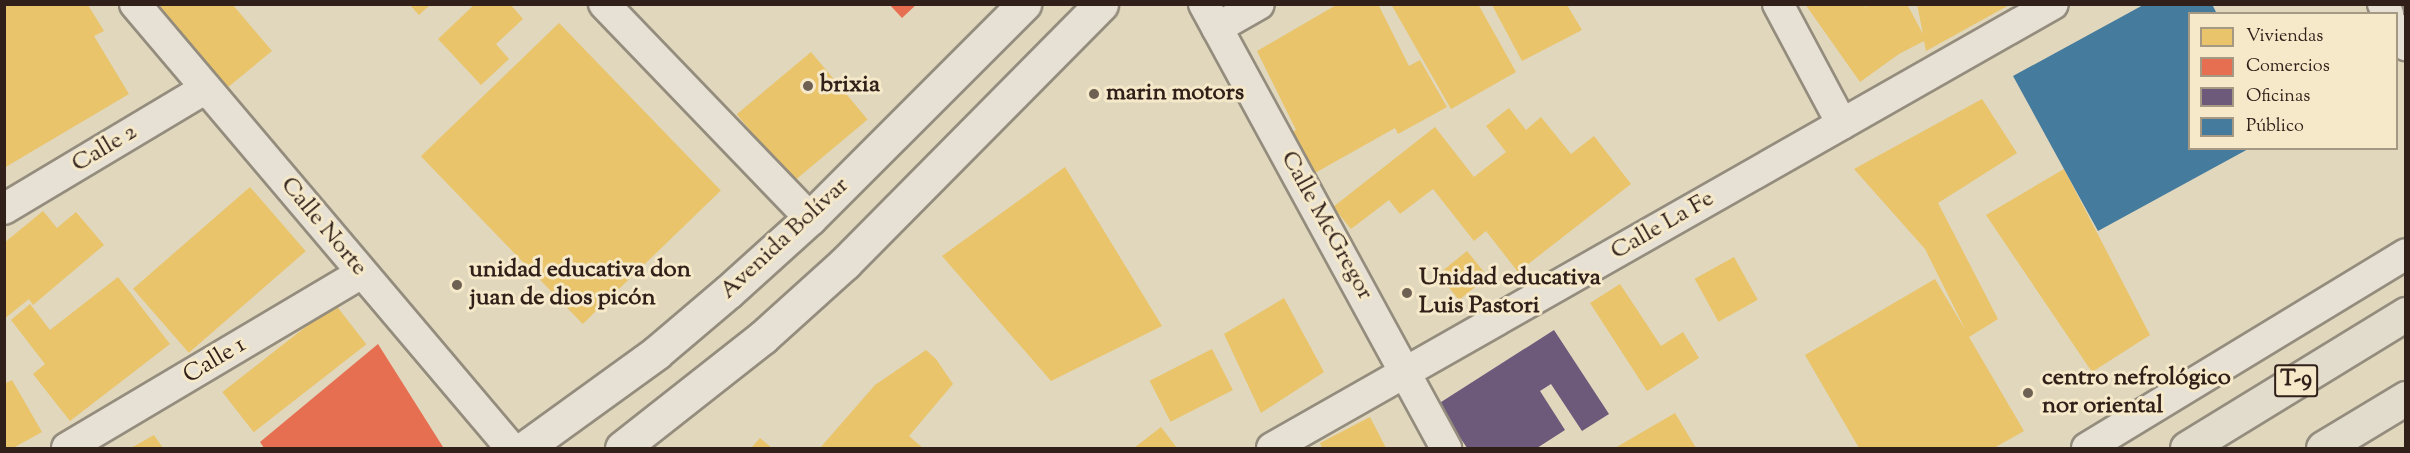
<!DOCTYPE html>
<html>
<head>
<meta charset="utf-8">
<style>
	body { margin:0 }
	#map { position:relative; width:2410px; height:453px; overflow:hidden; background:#e0d7bd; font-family:"Sorts Mill Goudy",serif }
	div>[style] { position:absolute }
	.homes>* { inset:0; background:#e9c46a; transform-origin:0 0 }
	.shops>* { inset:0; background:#e76f51 }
	.offices>* { inset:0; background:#6d597a }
	.public>* { inset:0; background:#457b9d }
	.roads { filter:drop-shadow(2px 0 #948c7d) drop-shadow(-2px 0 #948c7d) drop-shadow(0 2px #948c7d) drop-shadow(0 -2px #948c7d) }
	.minor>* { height:30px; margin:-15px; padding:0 15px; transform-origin:15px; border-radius:15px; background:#e6e1d4 }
	.tertiary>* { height:33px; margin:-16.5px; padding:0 16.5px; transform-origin:16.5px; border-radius:16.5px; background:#e6e1d4 }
	.trunk>* { height:33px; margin:-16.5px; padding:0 16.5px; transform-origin:16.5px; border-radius:16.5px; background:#e2dccd }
	.dots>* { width:16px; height:16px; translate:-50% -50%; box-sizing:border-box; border:3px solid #f5e9ca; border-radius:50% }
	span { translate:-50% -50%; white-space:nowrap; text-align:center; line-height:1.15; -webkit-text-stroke:6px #f5e9ca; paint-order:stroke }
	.shield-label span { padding:2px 4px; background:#f5e9ca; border:2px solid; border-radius:4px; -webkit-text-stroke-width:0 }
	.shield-label { font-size:22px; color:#302019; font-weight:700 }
	.poi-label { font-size:24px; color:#302019; font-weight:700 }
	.left { translate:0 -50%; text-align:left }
	.street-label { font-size:24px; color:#302019 }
	.frame { position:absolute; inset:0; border:6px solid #302019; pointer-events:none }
	.legend { position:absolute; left:2188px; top:12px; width:210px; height:138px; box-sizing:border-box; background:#f5e9ca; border:2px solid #a69983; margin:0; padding:8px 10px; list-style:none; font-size:18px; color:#302019 }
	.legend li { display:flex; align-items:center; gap:12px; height:30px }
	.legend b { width:30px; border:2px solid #a69983 }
</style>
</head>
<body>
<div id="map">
	<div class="homes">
		<div style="clip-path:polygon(409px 4px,431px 4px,419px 15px)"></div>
		<div style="clip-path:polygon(475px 4px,510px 4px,523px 19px,496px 44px,509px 59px,481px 85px,438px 39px)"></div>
		<div style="clip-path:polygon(1338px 4px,1378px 4px,1409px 66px,1420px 60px,1447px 107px,1398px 134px,1395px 128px,1315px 173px,1292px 132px,1296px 130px,1257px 51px)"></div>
		<div style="clip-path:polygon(1391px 4px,1478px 4px,1516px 72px,1451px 109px)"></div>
		<div style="clip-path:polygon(1805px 4px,1864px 4px,1868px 11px,1865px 4px,1907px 4px,1923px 34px,1917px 4px,2011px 4px,1926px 51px,1924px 41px,1899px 54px,1860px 82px)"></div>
		<div style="clip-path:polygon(4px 5px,88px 5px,104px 31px,94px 36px,129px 94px,4px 168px)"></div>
		<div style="clip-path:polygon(158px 5px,233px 5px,272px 51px,227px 88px)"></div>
		<div style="clip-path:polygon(1492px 5px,1567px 5px,1582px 30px,1522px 61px)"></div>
		<div style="left:559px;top:23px;width:233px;height:192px;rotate:46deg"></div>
		<div style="left:811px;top:52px;width:88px;height:97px;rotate:50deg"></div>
		<div style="clip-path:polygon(1982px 99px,2017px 153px,1938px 203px,1998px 319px,1969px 337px,2024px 431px,1994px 448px,1859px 448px,1805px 355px,1935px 279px,1966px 331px,1925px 249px,1854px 169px)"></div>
		<div style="clip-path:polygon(1509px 108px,1526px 130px,1541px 117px,1571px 154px,1594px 136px,1631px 184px,1518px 272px,1486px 231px,1474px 241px,1433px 189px,1400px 214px,1389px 200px,1351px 229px,1333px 207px,1435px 127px,1474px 177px,1506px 152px,1486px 126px)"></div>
		<div style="clip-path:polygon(1065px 167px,1162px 326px,1051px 381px,942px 256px)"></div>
		<div style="clip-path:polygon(2064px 169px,2150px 335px,2092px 372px,1986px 215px)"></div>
		<div style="left:250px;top:187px;width:85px;height:155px;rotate:49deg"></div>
		<div style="clip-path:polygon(43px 211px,57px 228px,76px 212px,104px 245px,33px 305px,29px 299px,4px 319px,4px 243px)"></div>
		<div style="left:1467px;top:251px;width:33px;height:37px;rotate:51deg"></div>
		<div style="left:1734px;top:257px;width:49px;height:45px;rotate:61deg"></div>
		<div style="clip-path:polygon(118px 277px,170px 344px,70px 421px,33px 374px,45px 364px,11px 320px,30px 304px,50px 330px)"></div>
		<div style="clip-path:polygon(1620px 284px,1661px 346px,1683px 332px,1699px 358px,1647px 391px,1590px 303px)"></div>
		<div style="clip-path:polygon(1284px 298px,1324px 372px,1261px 413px,1224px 334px)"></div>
		<div style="left:335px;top:304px;width:51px;height:143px;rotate:52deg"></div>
		<div style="left:1212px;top:349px;width:46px;height:70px;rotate:63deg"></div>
		<div style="clip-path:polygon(926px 350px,936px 359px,953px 384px,909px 436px,923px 448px,820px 448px,875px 385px)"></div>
		<div style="clip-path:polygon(12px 380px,42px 432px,13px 448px,4px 448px,4px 384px)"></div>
		<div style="clip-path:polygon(1675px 413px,1696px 448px,1615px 448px)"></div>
		<div style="clip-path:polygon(1370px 417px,1386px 448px,1322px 448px,1320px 443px)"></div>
		<div style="clip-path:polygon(1161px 427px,1177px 448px,1134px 448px)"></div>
		<div style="clip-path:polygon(154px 435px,163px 448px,131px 448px)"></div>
		<div style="clip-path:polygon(760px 438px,772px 448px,751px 448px)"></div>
	</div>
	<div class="shops">
		<div style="clip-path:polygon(889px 4px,917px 4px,902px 18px)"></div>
		<div style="clip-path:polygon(378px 344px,443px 447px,264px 448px,260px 442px)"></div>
	</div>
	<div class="offices">
		<div style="clip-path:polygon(1554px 330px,1609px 414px,1582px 431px,1551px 384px,1540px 391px,1565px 430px,1537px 448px,1467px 448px,1438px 404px)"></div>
	</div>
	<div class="public">
		<div style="clip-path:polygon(2145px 4px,2212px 4px,2217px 14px,2190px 14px,2190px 148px,2250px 148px,2098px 231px,2013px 76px)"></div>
	</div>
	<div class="roads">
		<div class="minor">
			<div style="left:135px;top:4px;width:582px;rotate:49.74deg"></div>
			<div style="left:604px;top:4px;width:297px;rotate:46.1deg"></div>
			<div style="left:1204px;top:4px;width:506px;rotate:61.41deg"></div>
			<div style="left:1778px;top:4px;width:136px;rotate:61.9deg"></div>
			<div style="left:2383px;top:4px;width:11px;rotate:63deg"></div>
			<div style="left:1217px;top:28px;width:48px;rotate:-29.7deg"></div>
			<div style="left:2396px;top:28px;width:20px;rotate:60deg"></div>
			<div style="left:4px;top:209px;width:235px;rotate:-30.9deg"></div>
			<div style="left:67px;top:448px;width:343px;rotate:-30.7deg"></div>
			<div style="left:1272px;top:448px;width:898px;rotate:-29.62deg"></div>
			<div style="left:2087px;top:448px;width:373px;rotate:-31.3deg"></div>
		</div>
		<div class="tertiary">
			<div style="left:525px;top:448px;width:162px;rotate:-35.9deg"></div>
			<div style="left:656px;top:353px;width:94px;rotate:-40.3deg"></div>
			<div style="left:728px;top:292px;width:110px;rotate:-42.1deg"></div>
			<div style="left:810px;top:218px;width:303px;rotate:-45deg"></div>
			<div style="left:622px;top:448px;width:179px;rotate:-38.2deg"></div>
			<div style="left:763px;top:337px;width:110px;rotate:-42.1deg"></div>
			<div style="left:845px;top:263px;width:364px;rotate:-45.3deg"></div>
		</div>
		<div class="trunk">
			<div style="left:2187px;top:448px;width:257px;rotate:-31.5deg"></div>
			<div style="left:2323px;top:448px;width:97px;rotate:-31.1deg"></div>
		</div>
	</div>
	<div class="dots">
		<div style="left:808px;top:86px;background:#6e6052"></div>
		<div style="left:1094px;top:94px;background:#6e6052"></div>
		<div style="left:457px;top:285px;background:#6e6052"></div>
		<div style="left:1407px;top:293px;background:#6e6052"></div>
		<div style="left:2028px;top:393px;background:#6e6052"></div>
	</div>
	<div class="shield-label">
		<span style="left:2296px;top:381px">T-9</span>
	</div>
	<div class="poi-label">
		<span class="left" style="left:820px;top:86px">brixia</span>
		<span class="left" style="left:1106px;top:94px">marin motors</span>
		<span class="left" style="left:469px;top:285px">unidad educativa don<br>juan de dios picón</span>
		<span class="left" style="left:1419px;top:293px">Unidad educativa<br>Luis Pastori</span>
		<span class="left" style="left:2042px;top:393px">centro nefrológico<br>nor oriental</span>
	</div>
	<div class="street-label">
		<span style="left:105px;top:149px;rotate:-31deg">Calle 2</span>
		<span style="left:1326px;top:226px;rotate:61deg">Calle McGregor</span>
		<span style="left:1663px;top:226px;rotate:-30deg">Calle La Fe</span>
		<span style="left:323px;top:227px;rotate:50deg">Calle Norte</span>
		<span style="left:785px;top:239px;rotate:-43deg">Avenida Bolívar</span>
		<span style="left:215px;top:361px;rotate:-31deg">Calle 1</span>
	</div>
	<div class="frame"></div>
	<ul class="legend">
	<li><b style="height:16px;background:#e9c46a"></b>Viviendas</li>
	<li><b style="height:16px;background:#e76f51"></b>Comercios</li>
	<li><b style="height:16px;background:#6d597a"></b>Oficinas</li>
	<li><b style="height:16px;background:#457b9d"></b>Público</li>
	</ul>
</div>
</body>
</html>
